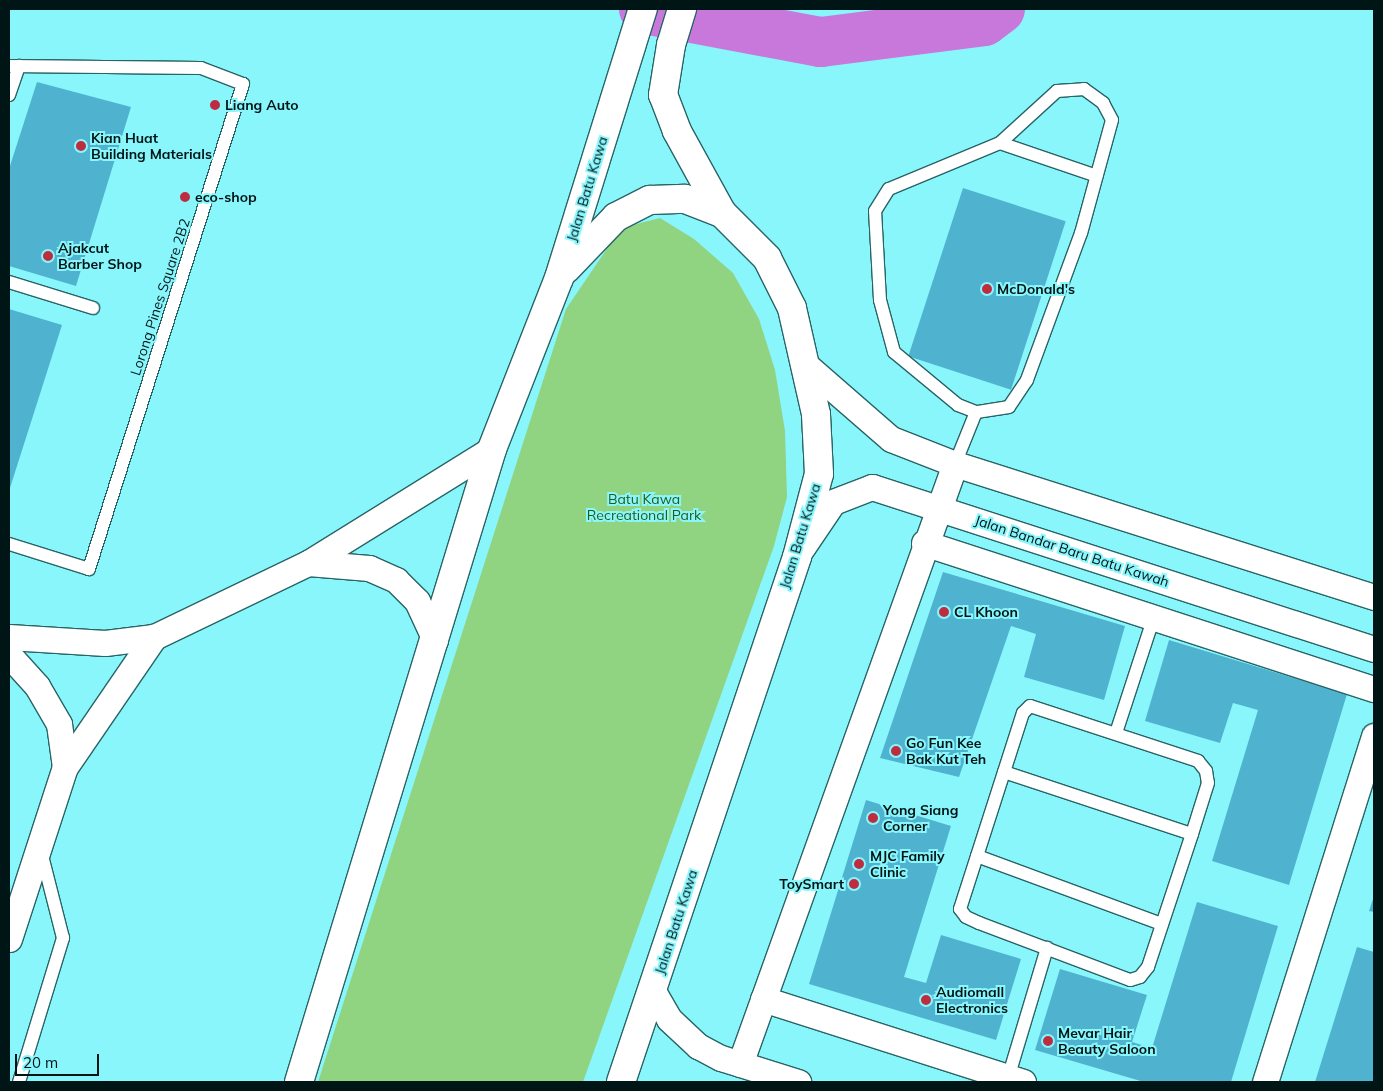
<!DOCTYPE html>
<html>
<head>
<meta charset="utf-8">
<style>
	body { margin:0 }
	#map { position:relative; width:1383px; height:1091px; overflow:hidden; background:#89f6fc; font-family:Mulish,sans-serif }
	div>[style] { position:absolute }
	.green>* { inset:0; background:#90d380 }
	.river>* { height:50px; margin:-25px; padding:0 25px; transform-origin:25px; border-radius:25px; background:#c878db }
	.building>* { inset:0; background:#4fb3d0; transform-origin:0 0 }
	.roads { filter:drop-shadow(1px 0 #296466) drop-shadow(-1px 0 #296466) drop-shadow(0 1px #296466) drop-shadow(0 -1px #296466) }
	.lane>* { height:12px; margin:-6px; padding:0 6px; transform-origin:6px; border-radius:6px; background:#fff }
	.street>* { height:25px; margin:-12.5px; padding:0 12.5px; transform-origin:12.5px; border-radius:12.5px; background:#fff }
	.highway>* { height:28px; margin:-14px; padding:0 14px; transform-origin:14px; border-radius:14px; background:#fff }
	.dots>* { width:14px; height:14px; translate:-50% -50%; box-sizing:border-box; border:2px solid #89f6fc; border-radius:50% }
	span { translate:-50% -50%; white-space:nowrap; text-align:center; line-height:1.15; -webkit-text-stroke:4px #89f6fc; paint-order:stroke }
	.poi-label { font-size:14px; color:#001516; font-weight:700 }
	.left { translate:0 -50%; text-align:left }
	.right { translate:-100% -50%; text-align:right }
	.street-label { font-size:14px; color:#001516 }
	.park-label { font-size:14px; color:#255b16 }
	.frame { position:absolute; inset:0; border:10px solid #001516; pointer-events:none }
	.scale { position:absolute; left:15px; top:1054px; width:84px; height:22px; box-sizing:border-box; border:2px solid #001516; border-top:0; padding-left:6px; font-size:15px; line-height:18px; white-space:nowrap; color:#001516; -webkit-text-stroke:4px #89f6fc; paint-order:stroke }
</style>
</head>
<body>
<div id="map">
	<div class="green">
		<div style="clip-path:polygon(660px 218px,694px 239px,733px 273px,759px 319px,775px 370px,785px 431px,787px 497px,774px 546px,583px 1082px,318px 1082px,566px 309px,621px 228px)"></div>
	</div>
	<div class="river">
		<div style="left:644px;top:9px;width:180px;rotate:10.6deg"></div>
		<div style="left:821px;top:42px;width:164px;rotate:-7.3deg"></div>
		<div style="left:984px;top:21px;width:20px;rotate:-37deg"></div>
	</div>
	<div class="building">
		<div style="clip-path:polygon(37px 82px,131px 107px,76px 286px,9px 266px,9px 169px)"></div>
		<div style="left:963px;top:188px;width:108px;height:177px;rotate:18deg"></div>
		<div style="clip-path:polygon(9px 309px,62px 325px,9px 491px)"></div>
		<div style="clip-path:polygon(943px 572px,1125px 626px,1104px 700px,1024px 677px,1036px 634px,1011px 626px,959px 777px,880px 758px)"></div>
		<div style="clip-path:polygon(1169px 640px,1347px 694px,1289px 885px,1212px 861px,1258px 710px,1233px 703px,1220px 743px,1145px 721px)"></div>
		<div style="clip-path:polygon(866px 800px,951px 826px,904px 977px,926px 983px,941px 935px,1021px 959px,996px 1040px,809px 984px)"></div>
		<div style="clip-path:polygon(1374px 896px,1374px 912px,1369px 911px)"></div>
		<div style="clip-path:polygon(1197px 902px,1278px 926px,1231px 1082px,1144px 1082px,1035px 1050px,1060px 969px,1147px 995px,1132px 1042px,1152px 1048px)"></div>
		<div style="clip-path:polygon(1357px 947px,1374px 952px,1374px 1082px,1315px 1082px)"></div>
	</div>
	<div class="roads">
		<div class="lane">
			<div style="left:9px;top:66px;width:192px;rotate:0.6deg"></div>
			<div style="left:201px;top:68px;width:45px;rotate:20.9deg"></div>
			<div style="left:243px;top:84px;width:509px;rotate:107.62deg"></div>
			<div style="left:89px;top:569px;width:84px;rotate:-162.6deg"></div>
			<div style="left:1084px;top:89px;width:24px;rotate:36deg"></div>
			<div style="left:1103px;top:103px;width:19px;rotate:62deg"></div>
			<div style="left:1112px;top:120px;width:117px;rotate:105.3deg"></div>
			<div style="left:1081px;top:233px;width:157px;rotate:110.2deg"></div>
			<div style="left:1027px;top:380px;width:32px;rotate:124deg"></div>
			<div style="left:1009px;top:407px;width:33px;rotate:171deg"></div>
			<div style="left:976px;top:412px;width:19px;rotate:-159deg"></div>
			<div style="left:958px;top:405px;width:83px;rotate:-140.4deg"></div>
			<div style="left:894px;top:352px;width:54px;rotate:-105.1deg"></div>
			<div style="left:880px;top:300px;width:89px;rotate:-93.2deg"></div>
			<div style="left:875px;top:211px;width:26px;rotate:-58deg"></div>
			<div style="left:889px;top:189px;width:120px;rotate:-22.5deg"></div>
			<div style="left:1000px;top:143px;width:77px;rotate:-42.4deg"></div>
			<div style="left:1057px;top:91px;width:27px;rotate:-4deg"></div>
			<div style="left:9px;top:95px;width:31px;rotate:-71deg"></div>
			<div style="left:1000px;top:143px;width:102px;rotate:18.8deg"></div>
			<div style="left:9px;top:282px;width:88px;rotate:17.2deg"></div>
			<div style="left:955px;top:464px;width:56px;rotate:-68deg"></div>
			<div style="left:1030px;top:706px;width:177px;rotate:18.1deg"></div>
			<div style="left:1198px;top:761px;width:13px;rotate:51deg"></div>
			<div style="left:1206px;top:771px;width:12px;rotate:81deg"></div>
			<div style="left:1208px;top:783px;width:53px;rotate:107.4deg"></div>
			<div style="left:1192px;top:834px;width:140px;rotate:108.3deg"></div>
			<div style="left:1148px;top:967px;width:13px;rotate:129deg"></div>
			<div style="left:1140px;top:977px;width:10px;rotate:163deg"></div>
			<div style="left:1130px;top:980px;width:161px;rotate:-159.3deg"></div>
			<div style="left:979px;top:923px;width:14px;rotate:-155deg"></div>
			<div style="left:966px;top:917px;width:10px;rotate:-127deg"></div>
			<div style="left:960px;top:909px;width:206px;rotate:-72.2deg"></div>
			<div style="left:1023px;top:713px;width:10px;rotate:-45deg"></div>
			<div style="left:1116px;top:733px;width:119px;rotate:-71.9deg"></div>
			<div style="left:1004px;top:772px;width:198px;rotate:18.3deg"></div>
			<div style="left:977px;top:856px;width:197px;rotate:20.2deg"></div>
			<div style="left:1008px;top:1078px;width:136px;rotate:-73.3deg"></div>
			<div style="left:19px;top:1082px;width:151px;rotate:-73deg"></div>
			<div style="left:63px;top:938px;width:89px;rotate:-104.3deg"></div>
		</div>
		<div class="street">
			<div style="left:807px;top:366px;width:111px;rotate:41deg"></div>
			<div style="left:891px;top:439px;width:69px;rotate:21.3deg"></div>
			<div style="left:955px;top:464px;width:440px;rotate:17.6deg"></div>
			<div style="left:924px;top:543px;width:473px;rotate:18deg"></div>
			<div style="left:802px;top:548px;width:55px;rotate:-56deg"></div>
			<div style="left:833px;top:502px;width:42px;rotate:-21deg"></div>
			<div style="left:872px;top:487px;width:527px;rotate:17.89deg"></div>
			<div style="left:308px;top:563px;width:61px;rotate:4.7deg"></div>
			<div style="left:369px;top:568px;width:30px;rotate:24deg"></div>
			<div style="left:396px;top:580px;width:30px;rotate:45deg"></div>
			<div style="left:417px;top:601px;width:43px;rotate:65.2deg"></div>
			<div style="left:9px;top:637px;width:96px;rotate:3.6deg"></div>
			<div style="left:105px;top:643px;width:49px;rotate:-7deg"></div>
			<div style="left:9px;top:655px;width:42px;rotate:47.9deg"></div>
			<div style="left:37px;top:686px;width:44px;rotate:59.9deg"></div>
			<div style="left:59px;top:724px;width:43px;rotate:82.1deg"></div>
			<div style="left:9px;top:939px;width:181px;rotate:-72deg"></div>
			<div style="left:65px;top:767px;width:158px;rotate:-55.6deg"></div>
			<div style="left:154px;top:637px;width:171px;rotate:-25.7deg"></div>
			<div style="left:308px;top:563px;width:216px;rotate:-31.8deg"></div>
			<div style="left:653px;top:991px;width:32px;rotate:60deg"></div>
			<div style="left:669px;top:1019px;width:40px;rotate:43deg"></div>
			<div style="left:698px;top:1046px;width:26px;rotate:28deg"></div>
			<div style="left:721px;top:1058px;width:81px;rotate:17.3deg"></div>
			<div style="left:763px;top:999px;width:273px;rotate:17.7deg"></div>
			<div style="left:740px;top:1064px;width:637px;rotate:-70.29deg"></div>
			<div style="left:1265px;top:1082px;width:363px;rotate:-72.5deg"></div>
		</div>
		<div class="highway">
			<div style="left:566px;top:269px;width:72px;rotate:-46.1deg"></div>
			<div style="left:616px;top:217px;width:38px;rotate:-27deg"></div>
			<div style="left:650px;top:200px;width:35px;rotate:-2deg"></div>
			<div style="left:685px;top:199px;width:40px;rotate:21deg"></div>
			<div style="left:299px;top:1082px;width:662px;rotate:-73.04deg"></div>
			<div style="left:492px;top:449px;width:184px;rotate:-68.6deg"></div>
			<div style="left:559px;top:278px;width:282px;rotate:-72.7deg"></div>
			<div style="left:621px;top:1082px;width:554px;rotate:-71.47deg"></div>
			<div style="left:797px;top:557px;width:86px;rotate:-75.2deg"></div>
			<div style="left:819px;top:474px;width:60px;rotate:-92.9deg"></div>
			<div style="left:816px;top:414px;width:109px;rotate:-102.8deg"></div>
			<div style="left:792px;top:308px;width:56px;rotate:-116.6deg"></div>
			<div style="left:767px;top:258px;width:64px;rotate:-135deg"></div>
			<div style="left:722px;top:213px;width:94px;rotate:-118.8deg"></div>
			<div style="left:677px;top:131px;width:39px;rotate:-111deg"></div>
			<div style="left:663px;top:95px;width:51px;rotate:-80.9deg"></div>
			<div style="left:671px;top:45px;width:38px;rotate:-73deg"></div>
		</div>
	</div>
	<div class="dots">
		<div style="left:215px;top:105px;background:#be2d3f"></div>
		<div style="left:81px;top:146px;background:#be2d3f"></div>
		<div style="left:185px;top:197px;background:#be2d3f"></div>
		<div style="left:48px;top:256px;background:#be2d3f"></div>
		<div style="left:987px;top:289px;background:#be2d3f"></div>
		<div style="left:944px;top:612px;background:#be2d3f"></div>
		<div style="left:896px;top:751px;background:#be2d3f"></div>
		<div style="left:873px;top:818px;background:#be2d3f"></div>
		<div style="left:859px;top:864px;background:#be2d3f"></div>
		<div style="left:854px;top:884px;background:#be2d3f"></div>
		<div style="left:926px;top:1000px;background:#be2d3f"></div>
		<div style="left:1048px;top:1041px;background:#be2d3f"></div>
	</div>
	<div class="poi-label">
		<span class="left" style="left:225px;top:105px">Liang Auto</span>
		<span class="left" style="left:91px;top:146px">Kian Huat<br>Building Materials</span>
		<span class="left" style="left:195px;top:197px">eco-shop</span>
		<span class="left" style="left:58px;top:256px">Ajakcut<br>Barber Shop</span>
		<span class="left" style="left:997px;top:289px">McDonald's</span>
		<span class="left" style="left:954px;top:612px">CL Khoon</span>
		<span class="left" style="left:906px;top:751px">Go Fun Kee<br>Bak Kut Teh</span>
		<span class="left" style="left:883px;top:818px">Yong Siang<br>Corner</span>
		<span class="left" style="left:870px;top:864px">MJC Family<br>Clinic</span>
		<span class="right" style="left:844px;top:884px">ToySmart</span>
		<span class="left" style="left:936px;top:1000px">Audiomall<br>Electronics</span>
		<span class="left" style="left:1058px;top:1041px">Mevar Hair<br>Beauty Saloon</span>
	</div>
	<div class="street-label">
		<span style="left:587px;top:189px;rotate:-73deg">Jalan Batu Kawa</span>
		<span style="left:160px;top:297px;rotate:-72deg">Lorong Pines Square 2B2</span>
		<span style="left:800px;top:536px;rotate:-73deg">Jalan Batu Kawa</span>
		<span style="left:1072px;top:551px;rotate:18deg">Jalan Bandar Baru Batu Kawah</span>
		<span style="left:676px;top:922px;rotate:-72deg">Jalan Batu Kawa</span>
	</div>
	<div class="park-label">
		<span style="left:644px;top:507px">Batu Kawa<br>Recreational Park</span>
	</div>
	<div class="frame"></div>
	<div class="scale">20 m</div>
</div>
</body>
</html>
